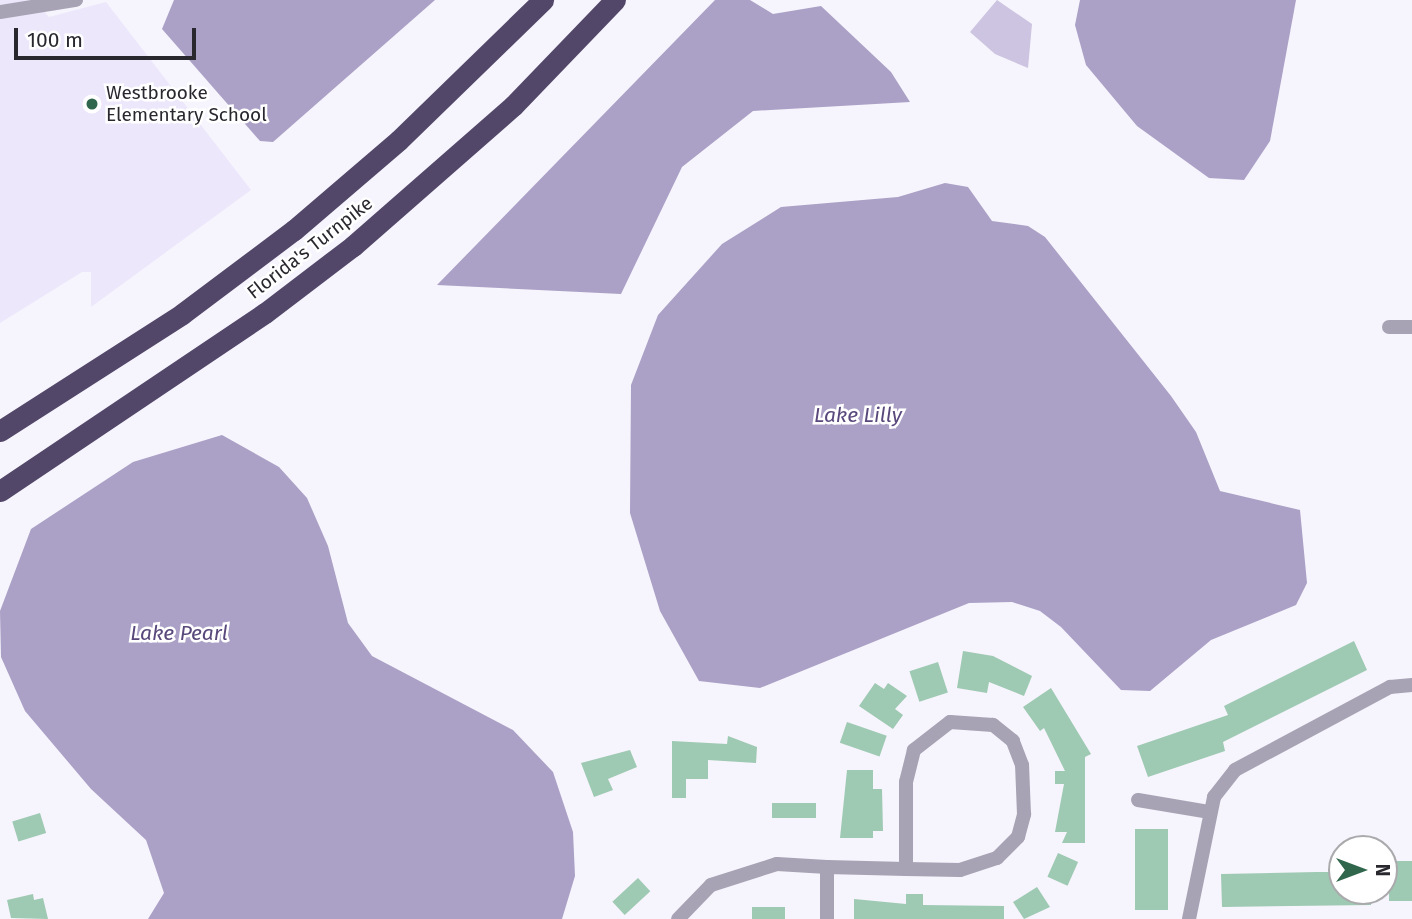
<!DOCTYPE html>
<html>
<head>
<meta charset="utf-8">
<style>
	body { margin:0 }
	#map { position:relative; width:1412px; height:919px; overflow:hidden; background:#f6f4fc; font-family:"Fira Sans",sans-serif }
	div>[style] { position:absolute }
	.built>* { inset:0; background:#ede7fc }
	.green>* { inset:0; background:#ccc4e0 }
	.water>* { inset:0; background:#aba0c6 }
	.building>* { inset:0; background:#9ec9b2; transform-origin:0 0 }
	.minor>* { height:14px; margin:-7px; padding:0 7px; transform-origin:7px; border-radius:7px; background:#a8a3b4 }
	.motorway>* { height:21px; margin:-10.5px; padding:0 10.5px; transform-origin:10.5px; border-radius:10.5px; background:#524769 }
	.dots>* { width:19px; height:19px; translate:-50% -50%; box-sizing:border-box; border:4px solid #fff; border-radius:50% }
	span { translate:-50% -50%; white-space:nowrap; text-align:center; line-height:1.15; -webkit-text-stroke:5px #fff; paint-order:stroke }
	.poi-label { font-size:19px; color:#2a282f }
	.left { translate:0 -50%; text-align:left }
	.street-label { font-size:19px; color:#2a282f }
	.water-label { font-size:21px; color:#59487c; font-style:italic }
	.north { position:absolute; left:1328px; top:835px; width:70px; height:70px; box-sizing:border-box; background:#fff; border:2px solid #aaa9ac; border-radius:50%; rotate:90deg; font-size:19px; font-weight:700; line-height:28px; text-align:center; color:#2a282f }
	.north::after { content:''; display:block; margin:auto; width:24px; height:32px; background:#30664c; clip-path:polygon(50% 0,100% 100%,50% 72%,0 100%) }
	.scale { position:absolute; left:14px; top:28px; width:182px; height:32px; box-sizing:border-box; border:4px solid #2a282f; border-top:0; padding-left:9px; font-size:21px; line-height:24px; white-space:nowrap; color:#2a282f; -webkit-text-stroke:5px #fff; paint-order:stroke }
</style>
</head>
<body>
<div id="map">
	<div class="built">
		<div style="clip-path:polygon(0 0,34px 0,49px 17px,106px 2px,251px 190px,91px 307px,91px 272px,82px 272px,0 323px)"></div>
	</div>
	<div class="green">
		<div style="clip-path:polygon(997px 0,1032px 24px,1028px 68px,995px 54px,970px 32px)"></div>
	</div>
	<div class="water">
		<div style="clip-path:polygon(174px 0,435px 0,273px 142px,260px 141px,162px 29px)"></div>
		<div style="clip-path:polygon(715px 0,750px 0,773px 14px,821px 6px,891px 72px,910px 102px,753px 111px,682px 167px,621px 294px,437px 285px)"></div>
		<div style="clip-path:polygon(1080px 0,1296px 0,1270px 141px,1244px 180px,1209px 178px,1137px 126px,1086px 65px,1075px 25px)"></div>
		<div style="clip-path:polygon(945px 183px,968px 187px,992px 221px,1028px 226px,1045px 237px,1171px 396px,1196px 432px,1220px 491px,1300px 510px,1307px 583px,1296px 605px,1211px 640px,1150px 691px,1121px 690px,1061px 627px,1040px 611px,1012px 602px,969px 603px,760px 688px,699px 681px,660px 611px,630px 513px,631px 385px,658px 315px,722px 244px,781px 207px,898px 197px)"></div>
		<div style="clip-path:polygon(222px 435px,279px 467px,307px 498px,328px 546px,348px 623px,372px 656px,513px 730px,553px 772px,573px 832px,575px 876px,562px 919px,148px 919px,164px 893px,146px 840px,91px 789px,25px 711px,1px 657px,0 611px,31px 529px,133px 462px)"></div>
	</div>
	<div class="building">
		<div style="clip-path:polygon(1354px 641px,1367px 670px,1223px 742px,1225px 751px,1148px 777px,1137px 746px,1228px 715px,1224px 706px)"></div>
		<div style="clip-path:polygon(963px 651px,993px 656px,1032px 676px,1024px 696px,989px 682px,987px 693px,957px 688px)"></div>
		<div style="left:938px;top:662px;width:32px;height:30px;rotate:72deg"></div>
		<div style="clip-path:polygon(875px 683px,884px 689px,888px 683px,907px 696px,895px 709px,903px 715px,893px 729px,859px 706px)"></div>
		<div style="clip-path:polygon(1051px 688px,1091px 754px,1085px 757px,1085px 843px,1062px 843px,1067px 832px,1055px 832px,1064px 784px,1055px 784px,1055px 771px,1065px 771px,1044px 728px,1040px 731px,1023px 707px)"></div>
		<div style="left:847px;top:722px;width:42px;height:22px;rotate:19deg"></div>
		<div style="clip-path:polygon(728px 736px,757px 747px,756px 763px,708px 760px,708px 779px,686px 779px,686px 798px,672px 798px,672px 741px,727px 744px)"></div>
		<div style="clip-path:polygon(630px 750px,637px 767px,608px 779px,613px 790px,594px 797px,581px 763px)"></div>
		<div style="clip-path:polygon(847px 770px,873px 770px,873px 789px,882px 789px,883px 831px,873px 831px,873px 838px,840px 838px)"></div>
		<div style="left:772px;top:803px;width:44px;height:15px"></div>
		<div style="left:40px;top:813px;width:21px;height:29px;rotate:73deg"></div>
		<div style="left:1135px;top:829px;width:33px;height:81px"></div>
		<div style="left:1058px;top:853px;width:22px;height:26px;rotate:24deg"></div>
		<div style="left:1412px;top:861px;width:40px;height:23px;rotate:90deg"></div>
		<div style="clip-path:polygon(1317px 872px,1342px 872px,1342px 891px,1371px 891px,1371px 905px,1222px 907px,1221px 874px)"></div>
		<div style="left:638px;top:878px;width:18px;height:35px;rotate:47deg"></div>
		<div style="clip-path:polygon(1037px 887px,1050px 907px,1024px 919px,1013px 902px)"></div>
		<div style="clip-path:polygon(33px 894px,34px 900px,43px 898px,48px 919px,11px 918px,7px 900px)"></div>
		<div style="clip-path:polygon(906px 894px,923px 894px,923px 905px,1004px 906px,1004px 919px,854px 919px,854px 899px,906px 904px)"></div>
		<div style="left:752px;top:907px;width:33px;height:12px"></div>
	</div>
	<div class="minor">
		<div style="left:0;top:12px;width:77px;rotate:-9deg"></div>
		<div style="left:1389px;top:327px;width:23px"></div>
		<div style="left:1138px;top:800px;width:73px;rotate:9.5deg"></div>
		<div style="left:827px;top:867px;width:52px;rotate:90deg"></div>
		<div style="left:678px;top:919px;width:47px;rotate:-45.9deg"></div>
		<div style="left:711px;top:885px;width:69px;rotate:-17.7deg"></div>
		<div style="left:777px;top:864px;width:50px;rotate:3.4deg"></div>
		<div style="left:827px;top:867px;width:79px;rotate:1.5deg"></div>
		<div style="left:906px;top:869px;width:54px;rotate:1.1deg"></div>
		<div style="left:960px;top:870px;width:39px;rotate:-18deg"></div>
		<div style="left:997px;top:858px;width:30px;rotate:-45deg"></div>
		<div style="left:1018px;top:837px;width:24px;rotate:-75deg"></div>
		<div style="left:1024px;top:814px;width:49px;rotate:-92.3deg"></div>
		<div style="left:1022px;top:765px;width:26px;rotate:-111deg"></div>
		<div style="left:1013px;top:741px;width:26px;rotate:-141deg"></div>
		<div style="left:993px;top:725px;width:43px;rotate:-176deg"></div>
		<div style="left:950px;top:722px;width:46px;rotate:142.1deg"></div>
		<div style="left:914px;top:750px;width:33px;rotate:104deg"></div>
		<div style="left:906px;top:782px;width:87px;rotate:90deg"></div>
		<div style="left:1189px;top:919px;width:125px;rotate:-78.4deg"></div>
		<div style="left:1214px;top:797px;width:34px;rotate:-52deg"></div>
		<div style="left:1235px;top:770px;width:176px;rotate:-28.2deg"></div>
		<div style="left:1390px;top:687px;width:22px;rotate:-5deg"></div>
	</div>
	<div class="motorway">
		<div style="left:0;top:431px;width:216px;rotate:-32.7deg"></div>
		<div style="left:182px;top:314px;width:140px;rotate:-36.9deg"></div>
		<div style="left:294px;top:230px;width:138px;rotate:-40.6deg"></div>
		<div style="left:399px;top:140px;width:201px;rotate:-44.2deg"></div>
		<div style="left:0;top:491px;width:319px;rotate:-33.9deg"></div>
		<div style="left:265px;top:313px;width:111px;rotate:-37.3deg"></div>
		<div style="left:353px;top:246px;width:213px;rotate:-41.2deg"></div>
		<div style="left:513px;top:106px;width:147px;rotate:-46.1deg"></div>
	</div>
	<div class="dots">
		<div style="left:92px;top:104px;background:#30664c"></div>
	</div>
	<div class="poi-label">
		<span class="left" style="left:106px;top:104px">Westbrooke<br>Elementary School</span>
	</div>
	<div class="street-label">
		<span style="left:310px;top:248px;rotate:-38deg">Florida's Turnpike</span>
	</div>
	<div class="water-label">
		<span style="left:858px;top:415px">Lake Lilly</span>
		<span style="left:179px;top:633px">Lake Pearl</span>
	</div>
	<div class="north">N</div>
	<div class="scale">100 m</div>
</div>
</body>
</html>
